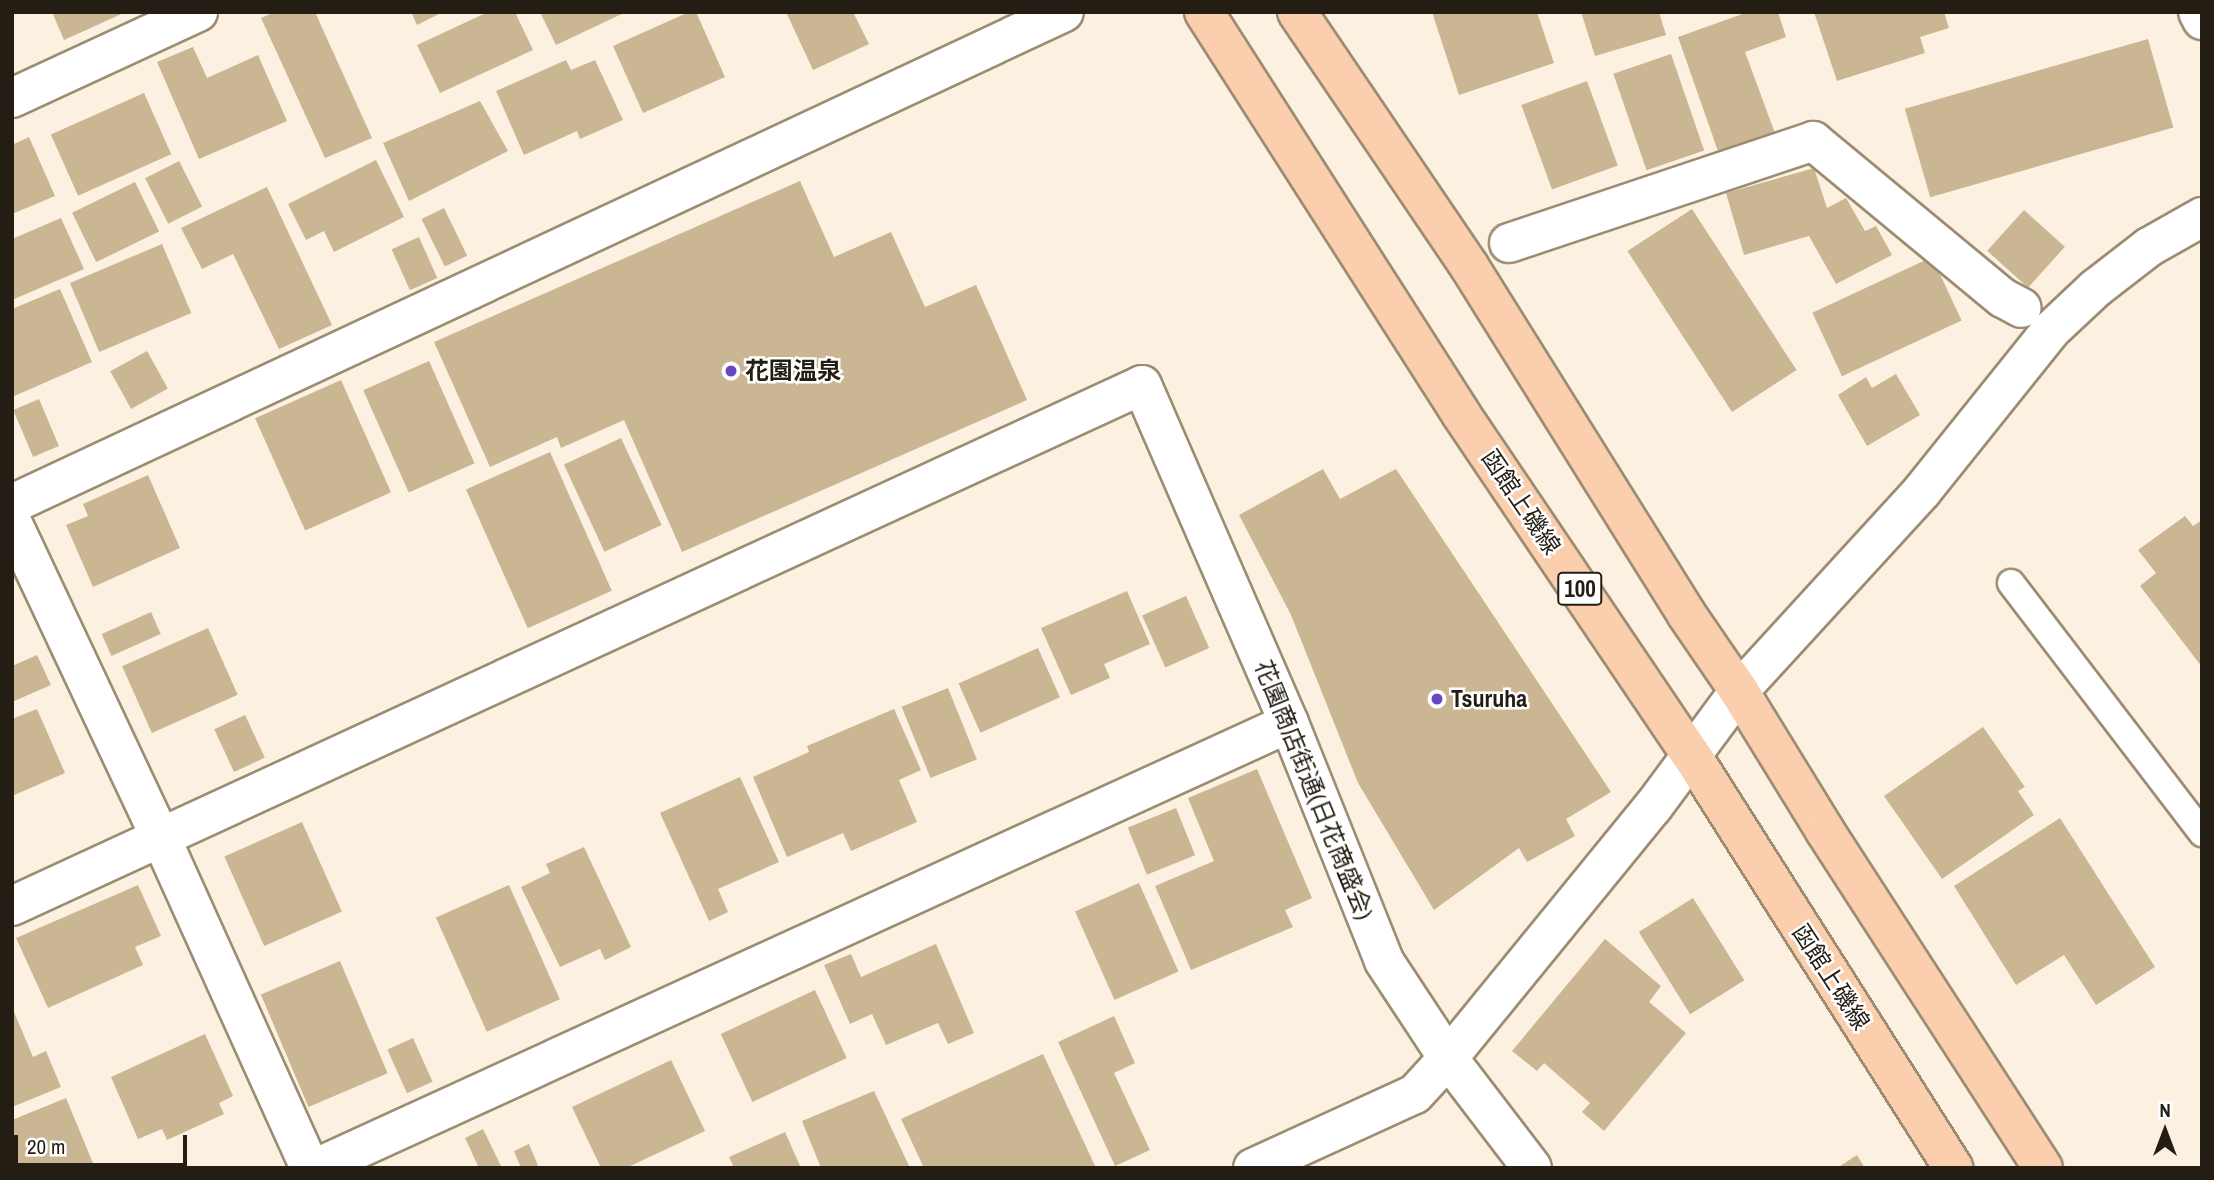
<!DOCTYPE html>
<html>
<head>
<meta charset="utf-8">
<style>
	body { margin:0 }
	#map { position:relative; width:2214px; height:1180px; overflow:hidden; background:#fcf1e1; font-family:"Archivo Narrow","Noto Sans JP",sans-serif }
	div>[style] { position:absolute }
	.building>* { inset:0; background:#cbb694; transform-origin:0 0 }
	.roads { filter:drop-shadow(2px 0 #9c8c72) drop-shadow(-2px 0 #9c8c72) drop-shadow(0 2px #9c8c72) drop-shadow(0 -2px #9c8c72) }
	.service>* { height:26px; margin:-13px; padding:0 13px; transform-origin:13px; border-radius:13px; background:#fff }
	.minor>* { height:38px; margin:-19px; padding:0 19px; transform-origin:19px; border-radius:19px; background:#fff }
	.tertiary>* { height:38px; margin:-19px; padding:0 19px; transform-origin:19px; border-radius:19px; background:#fff }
	.primary>* { height:38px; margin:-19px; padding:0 19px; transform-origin:19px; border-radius:19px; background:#fbcfae }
	.dots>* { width:19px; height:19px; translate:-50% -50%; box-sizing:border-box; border:4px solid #fff; border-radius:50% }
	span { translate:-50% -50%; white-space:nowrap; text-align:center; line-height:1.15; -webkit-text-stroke:5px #fff; paint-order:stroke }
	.shield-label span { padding:2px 5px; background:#fff; border:2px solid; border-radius:5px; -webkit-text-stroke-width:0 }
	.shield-label { font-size:23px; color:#241d13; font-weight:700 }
	.poi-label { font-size:24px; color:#241d13; font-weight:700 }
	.left { translate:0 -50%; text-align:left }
	.street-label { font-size:24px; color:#241d13 }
	.frame { position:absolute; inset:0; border:14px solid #241d13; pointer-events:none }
	.north { position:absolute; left:2130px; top:1096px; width:70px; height:70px; -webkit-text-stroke:5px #fff; paint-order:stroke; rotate:0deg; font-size:19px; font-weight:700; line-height:28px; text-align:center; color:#241d13 }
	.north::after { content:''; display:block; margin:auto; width:24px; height:32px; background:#241d13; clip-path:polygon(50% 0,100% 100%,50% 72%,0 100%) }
	.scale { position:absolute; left:14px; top:1135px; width:173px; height:32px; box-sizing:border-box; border:4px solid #241d13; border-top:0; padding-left:9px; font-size:21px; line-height:24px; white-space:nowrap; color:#241d13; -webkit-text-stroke:5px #fff; paint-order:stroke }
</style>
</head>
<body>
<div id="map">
	<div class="building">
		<div style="clip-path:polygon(52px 12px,126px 12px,64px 40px)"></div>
		<div style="clip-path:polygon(275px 12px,315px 12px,372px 138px,325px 158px,261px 18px)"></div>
		<div style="clip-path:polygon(411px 12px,443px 12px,417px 25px)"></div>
		<div style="clip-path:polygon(488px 12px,515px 12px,533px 50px,440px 93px,417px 45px)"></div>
		<div style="clip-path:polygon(540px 12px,626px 12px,556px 45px)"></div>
		<div style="clip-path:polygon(689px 12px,696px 12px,725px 77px,643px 113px,613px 46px)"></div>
		<div style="clip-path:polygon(786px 12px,853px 12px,869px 44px,813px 70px)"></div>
		<div style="clip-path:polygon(1432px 12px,1537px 12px,1554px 63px,1459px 95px)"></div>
		<div style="clip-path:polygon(1581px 12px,1659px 12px,1666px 35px,1595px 56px)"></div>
		<div style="clip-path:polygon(1748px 12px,1778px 12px,1786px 37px,1745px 52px,1776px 136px,1720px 157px,1678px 37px)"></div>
		<div style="clip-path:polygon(1814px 12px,1944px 12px,1949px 28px,1920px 37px,1925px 53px,1837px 81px)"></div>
		<div style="left:2148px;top:39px;width:92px;height:253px;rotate:74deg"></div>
		<div style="clip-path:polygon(193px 47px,207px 78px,258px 55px,287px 121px,199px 159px,157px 62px)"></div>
		<div style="left:1671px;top:54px;width:102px;height:61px;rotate:71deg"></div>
		<div style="clip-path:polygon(566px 60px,571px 70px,595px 60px,623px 120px,580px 139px,577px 131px,524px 155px,496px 91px)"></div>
		<div style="left:1587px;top:81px;width:90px;height:70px;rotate:70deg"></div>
		<div style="left:144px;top:93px;width:67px;height:102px;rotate:66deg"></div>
		<div style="clip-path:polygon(480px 101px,508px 151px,409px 201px,383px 143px)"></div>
		<div style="clip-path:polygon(29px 137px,55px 196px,12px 214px,12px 145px)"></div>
		<div style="clip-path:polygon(376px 160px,404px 217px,334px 252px,324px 231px,306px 240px,288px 204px)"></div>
		<div style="left:179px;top:161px;width:51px;height:38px;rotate:63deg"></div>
		<div style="clip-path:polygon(1814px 168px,1827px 208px,1846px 198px,1865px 231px,1876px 226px,1892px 255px,1836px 284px,1809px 236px,1744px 255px,1726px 193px)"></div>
		<div style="clip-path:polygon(800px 181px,834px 257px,891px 232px,925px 307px,976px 285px,1027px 400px,682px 552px,624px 420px,561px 448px,557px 437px,490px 467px,434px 342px)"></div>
		<div style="left:135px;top:182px;width:55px;height:70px;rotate:64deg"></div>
		<div style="clip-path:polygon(267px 187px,332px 325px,279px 349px,233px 254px,202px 269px,181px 228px)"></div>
		<div style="left:444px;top:208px;width:53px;height:25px;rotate:64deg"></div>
		<div style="left:1692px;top:209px;width:192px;height:77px;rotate:57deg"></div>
		<div style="left:2024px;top:210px;width:55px;height:55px;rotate:42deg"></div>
		<div style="clip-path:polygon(61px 218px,84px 269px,12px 300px,12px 239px)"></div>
		<div style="left:419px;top:237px;width:45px;height:30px;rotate:66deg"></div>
		<div style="left:162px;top:244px;width:75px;height:100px;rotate:67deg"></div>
		<div style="left:1932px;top:257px;width:70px;height:132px;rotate:65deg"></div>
		<div style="clip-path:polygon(60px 289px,92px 362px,12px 397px,12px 309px)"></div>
		<div style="left:147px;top:351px;width:43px;height:42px;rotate:61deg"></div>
		<div style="left:429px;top:361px;width:112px;height:72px;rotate:66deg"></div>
		<div style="clip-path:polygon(1896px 374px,1920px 415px,1867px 446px,1838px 395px,1866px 377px,1872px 388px)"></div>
		<div style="left:341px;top:380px;width:123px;height:94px;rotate:66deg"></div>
		<div style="left:39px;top:399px;width:51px;height:28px;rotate:67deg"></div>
		<div style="left:621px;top:438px;width:96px;height:63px;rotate:65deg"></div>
		<div style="left:550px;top:452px;width:152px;height:92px;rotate:66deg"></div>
		<div style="clip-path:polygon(1323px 469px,1340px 499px,1396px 469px,1611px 792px,1566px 819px,1575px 836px,1527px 862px,1519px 848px,1434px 910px,1358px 783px,1291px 615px,1239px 515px)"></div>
		<div style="clip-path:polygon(148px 475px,180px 548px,93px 587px,66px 525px,88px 516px,83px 504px)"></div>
		<div style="clip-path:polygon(2185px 516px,2193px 526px,2202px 520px,2202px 667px,2140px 586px,2156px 573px,2138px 550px)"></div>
		<div style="clip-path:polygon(1127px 591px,1150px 644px,1104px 664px,1110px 678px,1071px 695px,1041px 628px)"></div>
		<div style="left:1186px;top:596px;width:57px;height:48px;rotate:66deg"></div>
		<div style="left:151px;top:612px;width:24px;height:54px;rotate:66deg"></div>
		<div style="left:208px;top:628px;width:73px;height:94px;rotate:66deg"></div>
		<div style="left:1038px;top:648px;width:54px;height:87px;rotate:66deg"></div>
		<div style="clip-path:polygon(37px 655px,51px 685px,12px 702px,12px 666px)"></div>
		<div style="left:948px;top:688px;width:77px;height:50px;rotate:68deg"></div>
		<div style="clip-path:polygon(37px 709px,65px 773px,12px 796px,12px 719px)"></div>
		<div style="clip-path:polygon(894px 709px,921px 770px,899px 780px,917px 822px,851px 851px,843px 833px,787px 857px,753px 777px,809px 752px,807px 746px)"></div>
		<div style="left:245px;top:715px;width:47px;height:34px;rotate:65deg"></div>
		<div style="clip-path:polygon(1983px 727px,2025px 787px,2018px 791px,2034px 815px,1942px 879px,1884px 796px)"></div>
		<div style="clip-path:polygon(1257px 769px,1312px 898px,1285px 910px,1293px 927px,1191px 970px,1155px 886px,1214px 861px,1188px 798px)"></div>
		<div style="clip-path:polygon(740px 777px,779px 862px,718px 889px,728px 912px,709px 921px,660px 813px)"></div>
		<div style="left:1176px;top:808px;width:51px;height:52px;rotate:68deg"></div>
		<div style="clip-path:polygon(2060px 818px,2155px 967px,2096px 1005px,2064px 955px,2016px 985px,1954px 886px)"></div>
		<div style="left:302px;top:822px;width:98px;height:85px;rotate:66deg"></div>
		<div style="clip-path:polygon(584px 847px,631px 947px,605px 960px,600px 949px,560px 967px,521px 887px,550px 873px,546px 864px)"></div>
		<div style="left:1139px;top:883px;width:97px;height:70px;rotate:66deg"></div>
		<div style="clip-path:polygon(138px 885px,161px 936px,135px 947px,143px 965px,48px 1008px,16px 938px)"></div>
		<div style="left:509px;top:885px;width:125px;height:80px;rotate:66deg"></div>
		<div style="left:1693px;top:898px;width:97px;height:64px;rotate:58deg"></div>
		<div style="clip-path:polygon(1605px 939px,1661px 986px,1649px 1002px,1686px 1033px,1604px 1131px,1582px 1112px,1590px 1103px,1544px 1063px,1537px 1071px,1512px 1051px)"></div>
		<div style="clip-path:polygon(936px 944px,974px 1033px,948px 1044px,938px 1023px,886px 1045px,872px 1014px,850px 1024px,824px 965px,851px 954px,861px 977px)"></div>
		<div style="left:340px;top:961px;width:122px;height:86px;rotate:67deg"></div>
		<div style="left:815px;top:990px;width:75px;height:104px;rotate:65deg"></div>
		<div style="clip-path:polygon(12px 1007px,33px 1057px,46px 1051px,61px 1087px,12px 1107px)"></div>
		<div style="clip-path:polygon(1114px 1016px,1135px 1063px,1114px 1073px,1150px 1150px,1115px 1166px,1058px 1042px)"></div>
		<div style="clip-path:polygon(205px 1034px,233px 1096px,219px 1103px,224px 1114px,167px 1140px,162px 1129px,138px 1139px,111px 1077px)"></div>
		<div style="left:413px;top:1038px;width:48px;height:28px;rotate:66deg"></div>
		<div style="clip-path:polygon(1043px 1054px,1096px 1168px,924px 1168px,901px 1119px)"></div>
		<div style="clip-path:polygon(671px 1060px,705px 1131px,626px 1168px,601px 1168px,572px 1107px)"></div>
		<div style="clip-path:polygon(874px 1091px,910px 1168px,821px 1168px,802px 1121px)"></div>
		<div style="clip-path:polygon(66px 1098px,95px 1168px,12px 1168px,12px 1120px)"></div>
		<div style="clip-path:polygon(483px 1129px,502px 1168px,479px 1168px,465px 1138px)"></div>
		<div style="clip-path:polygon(785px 1132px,801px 1168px,734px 1168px,729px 1157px)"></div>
		<div style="clip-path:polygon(529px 1144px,539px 1168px,521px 1168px,514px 1151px)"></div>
		<div style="clip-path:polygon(1857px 1155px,1865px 1168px,1837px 1168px)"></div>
	</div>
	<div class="roads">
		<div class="service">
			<div style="left:2011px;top:583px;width:315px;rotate:52.6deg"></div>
		</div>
		<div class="minor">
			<div style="left:2198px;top:12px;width:9px;rotate:63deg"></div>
			<div style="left:12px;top:98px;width:205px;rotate:-24.8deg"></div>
			<div style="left:1509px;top:243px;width:321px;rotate:-18.5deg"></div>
			<div style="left:1813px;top:141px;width:246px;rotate:39.6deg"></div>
			<div style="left:2003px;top:298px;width:21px;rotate:28deg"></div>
			<div style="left:12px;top:504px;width:1161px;rotate:-25.06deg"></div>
			<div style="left:12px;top:522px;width:349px;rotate:64.8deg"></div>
			<div style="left:161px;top:838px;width:362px;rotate:65.7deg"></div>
			<div style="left:12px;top:906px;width:1244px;rotate:-24.75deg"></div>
			<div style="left:1142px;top:385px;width:369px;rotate:66.5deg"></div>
			<div style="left:1289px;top:723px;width:256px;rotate:68.2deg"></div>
			<div style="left:1384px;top:961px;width:116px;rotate:56.6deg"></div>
			<div style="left:1448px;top:1058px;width:138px;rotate:52.6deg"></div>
			<div style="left:316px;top:1168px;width:1070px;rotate:-24.58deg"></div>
		</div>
		<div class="tertiary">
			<div style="left:1253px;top:1168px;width:178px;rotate:-24.6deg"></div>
			<div style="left:1415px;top:1094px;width:49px;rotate:-47.5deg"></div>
			<div style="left:1448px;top:1058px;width:324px;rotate:-50.8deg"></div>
			<div style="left:1653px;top:807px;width:144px;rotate:-53.4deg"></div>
			<div style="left:1739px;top:691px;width:271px;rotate:-47.5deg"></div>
			<div style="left:1922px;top:491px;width:205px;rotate:-51.3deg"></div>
			<div style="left:2050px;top:331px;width:63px;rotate:-43.1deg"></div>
			<div style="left:2096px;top:288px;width:67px;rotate:-37.7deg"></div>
			<div style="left:2149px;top:247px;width:61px;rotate:-29.5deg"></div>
		</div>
		<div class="primary">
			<div style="left:1204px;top:12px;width:477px;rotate:57.4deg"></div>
			<div style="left:1461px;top:414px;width:413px;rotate:56deg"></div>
			<div style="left:1692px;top:756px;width:488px;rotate:57.6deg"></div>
			<div style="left:1297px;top:12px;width:307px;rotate:55.9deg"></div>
			<div style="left:1469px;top:266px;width:411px;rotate:58deg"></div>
			<div style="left:1687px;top:615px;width:92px;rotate:55.6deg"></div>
			<div style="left:1739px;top:691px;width:164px;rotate:58.4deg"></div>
			<div style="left:1825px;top:831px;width:401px;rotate:57.1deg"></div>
		</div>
	</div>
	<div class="dots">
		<div style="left:731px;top:371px;background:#6847bf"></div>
		<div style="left:1437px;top:699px;background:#6847bf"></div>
	</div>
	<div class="shield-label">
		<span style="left:1580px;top:589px">100</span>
	</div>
	<div class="poi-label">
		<span class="left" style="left:745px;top:371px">花園温泉</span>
		<span class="left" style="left:1451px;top:699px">Tsuruha</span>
	</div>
	<div class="street-label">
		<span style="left:1521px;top:502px;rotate:56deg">函館上磯線</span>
		<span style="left:1314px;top:790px;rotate:68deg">花園商店街通(日花商盛会)</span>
		<span style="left:1831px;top:977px;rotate:57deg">函館上磯線</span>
	</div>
	<div class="frame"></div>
	<div class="north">N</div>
	<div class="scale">20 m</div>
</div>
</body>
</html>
